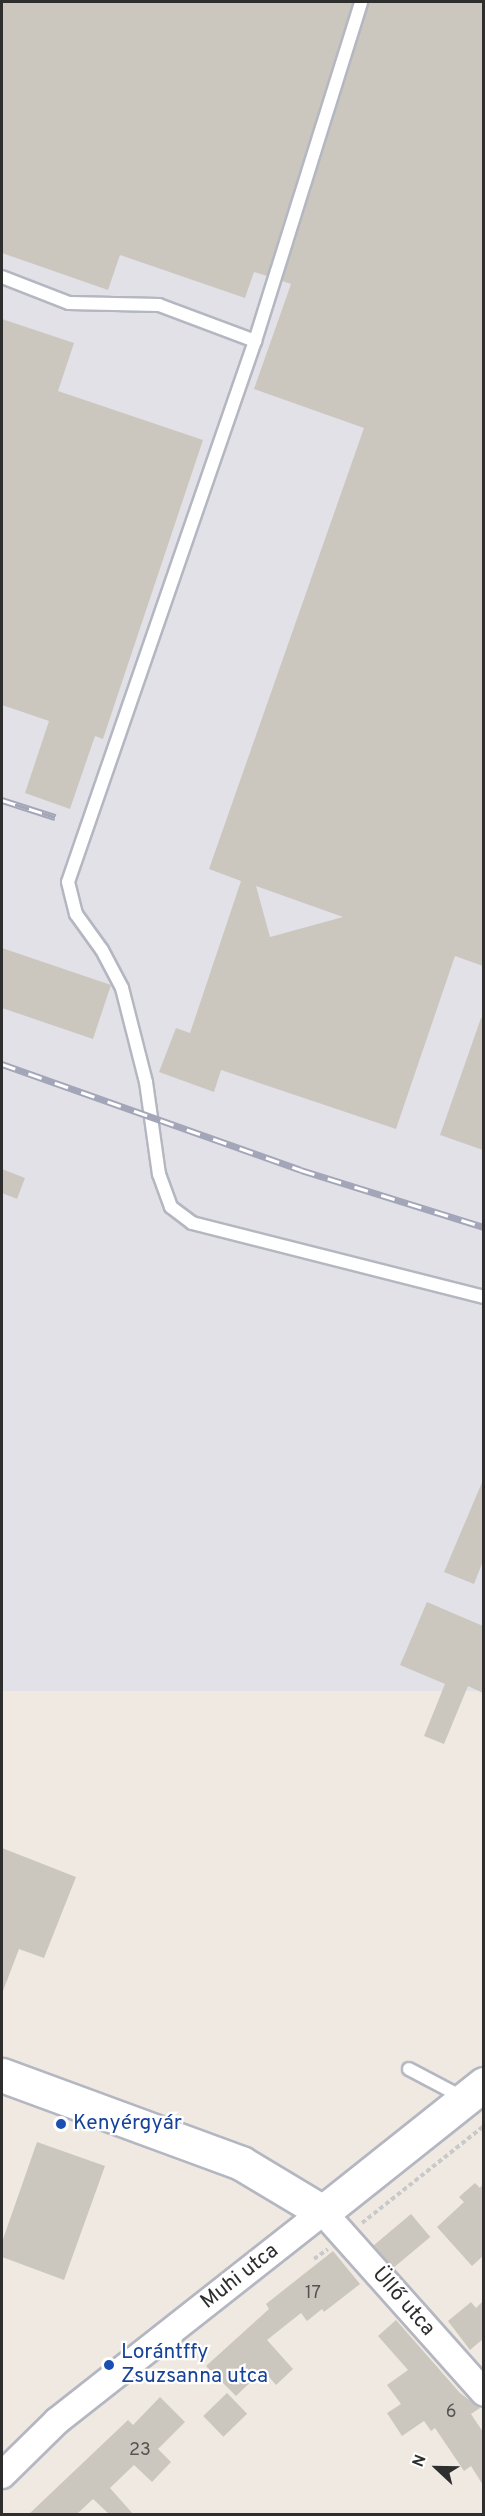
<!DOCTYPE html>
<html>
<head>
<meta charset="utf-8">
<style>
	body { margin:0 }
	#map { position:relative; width:485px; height:2516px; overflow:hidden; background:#efe9e1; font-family:Overpass,sans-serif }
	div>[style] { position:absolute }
	.industrial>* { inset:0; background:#e3e1e8; transform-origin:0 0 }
	.building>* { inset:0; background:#cbc7bf; transform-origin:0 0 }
	.path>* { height:4px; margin-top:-2px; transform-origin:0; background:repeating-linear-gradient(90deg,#c9c9c9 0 4.5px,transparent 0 7.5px) }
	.roads { filter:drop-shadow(2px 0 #b4b7c1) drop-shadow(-2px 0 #b4b7c1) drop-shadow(0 2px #b4b7c1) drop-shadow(0 -2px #b4b7c1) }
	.service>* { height:12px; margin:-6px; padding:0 6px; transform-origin:6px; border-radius:6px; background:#fff }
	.minor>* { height:26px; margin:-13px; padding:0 13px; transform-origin:13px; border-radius:13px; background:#fff }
	.secondary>* { height:33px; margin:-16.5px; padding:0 16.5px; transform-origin:16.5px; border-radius:16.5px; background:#fff }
	.rail>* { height:7px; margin-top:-3.5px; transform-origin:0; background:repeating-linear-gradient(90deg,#fff 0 14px,#a3a6b8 0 28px); box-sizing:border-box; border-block:2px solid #a3a6b8 }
	.dots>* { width:16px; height:16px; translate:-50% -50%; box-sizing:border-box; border:3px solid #fff; border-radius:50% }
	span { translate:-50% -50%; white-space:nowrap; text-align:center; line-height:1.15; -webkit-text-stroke:4.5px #fff; paint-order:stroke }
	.number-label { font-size:18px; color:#555452 }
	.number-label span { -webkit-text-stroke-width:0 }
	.transit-label { font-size:21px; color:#164399 }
	.left { translate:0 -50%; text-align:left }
	.street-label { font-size:21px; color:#2e2e2e }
	.frame { position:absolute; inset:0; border:3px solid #2e2e2e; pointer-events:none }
	.north { position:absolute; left:407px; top:2438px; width:60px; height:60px; -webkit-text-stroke:4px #fff; paint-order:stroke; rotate:292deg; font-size:16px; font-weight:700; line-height:24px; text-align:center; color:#2e2e2e }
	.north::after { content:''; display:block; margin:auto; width:21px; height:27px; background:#2e2e2e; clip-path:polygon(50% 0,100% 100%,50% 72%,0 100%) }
</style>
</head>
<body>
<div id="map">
	<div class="industrial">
		<div style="left:2px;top:2px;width:481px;height:1689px"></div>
	</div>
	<div class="building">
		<div style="clip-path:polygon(2px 2px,353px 2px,267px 276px,254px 272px,245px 298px,120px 255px,108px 290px,2px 253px)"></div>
		<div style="clip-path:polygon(evenodd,369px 2px,483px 2px,483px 966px,455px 956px,396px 1129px,221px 1070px,214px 1092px,159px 1072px,176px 1028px,190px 1033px,241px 881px,209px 869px,364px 428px,254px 389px,291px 284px,282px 281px,369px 2px,256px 886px,343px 917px,270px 937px,256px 886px)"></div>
		<div style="clip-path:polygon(2px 319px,74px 343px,58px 391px,203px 440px,103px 739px,95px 736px,70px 809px,25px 793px,49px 721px,2px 705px)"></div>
		<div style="clip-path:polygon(2px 948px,111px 985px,93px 1039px,2px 1008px)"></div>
		<div style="clip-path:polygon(481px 1018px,483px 1018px,483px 1150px,440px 1135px)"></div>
		<div style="clip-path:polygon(2px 1169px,25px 1178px,17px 1199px,2px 1193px)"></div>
		<div style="clip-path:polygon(483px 1480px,483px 1561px,474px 1584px,444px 1572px)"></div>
		<div style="clip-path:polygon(427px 1602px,483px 1626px,483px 1693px,468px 1686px,444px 1744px,424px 1736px,445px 1684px,400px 1665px)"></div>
		<div style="clip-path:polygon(2px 1848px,76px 1877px,44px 1958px,19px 1949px,3px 1991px)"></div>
		<div style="clip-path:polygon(37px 2142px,105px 2166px,64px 2280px,2px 2257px,2px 2242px)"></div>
		<div style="clip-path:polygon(475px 2183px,480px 2188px,483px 2184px,483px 2256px,472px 2266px,437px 2227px,464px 2202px,459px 2197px)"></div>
		<div style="left:411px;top:2214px;width:30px;height:50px;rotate:50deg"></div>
		<div style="clip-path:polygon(333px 2251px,360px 2284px,324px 2312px,322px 2309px,307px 2321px,301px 2313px,267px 2340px,293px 2369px,276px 2385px,263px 2370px,236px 2396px,206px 2366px,269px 2309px,266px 2304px)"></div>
		<div style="clip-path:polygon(483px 2301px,483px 2339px,470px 2350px,448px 2321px,471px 2302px,476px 2308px)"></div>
		<div style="clip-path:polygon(396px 2320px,460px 2393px,480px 2408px,471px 2414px,483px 2432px,483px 2485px,471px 2466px,464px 2471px,435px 2428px,431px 2431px,424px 2421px,402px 2436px,387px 2413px,401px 2404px,387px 2385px,408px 2370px,378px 2336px)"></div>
		<div style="left:227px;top:2393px;width:29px;height:33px;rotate:46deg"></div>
		<div style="clip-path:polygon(160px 2397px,185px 2422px,158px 2449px,171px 2462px,152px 2482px,134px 2465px,110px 2488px,133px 2514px,109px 2514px,93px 2499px,77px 2514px,29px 2514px,128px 2420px,133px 2425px)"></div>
	</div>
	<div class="path">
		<div style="left:362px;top:2223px;width:156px;rotate:-38.5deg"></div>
		<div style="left:314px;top:2259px;width:17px;rotate:-36deg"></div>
	</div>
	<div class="roads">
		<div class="service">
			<div style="left:2px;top:277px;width:72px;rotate:21.2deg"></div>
			<div style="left:69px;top:303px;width:90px;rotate:1.3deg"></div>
			<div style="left:159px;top:305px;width:103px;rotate:20.6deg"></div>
			<div style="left:255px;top:341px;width:355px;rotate:-72.6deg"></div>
			<div style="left:255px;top:341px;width:572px;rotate:109.07deg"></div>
			<div style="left:68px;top:882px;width:33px;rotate:76deg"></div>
			<div style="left:76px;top:914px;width:44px;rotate:54.2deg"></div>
			<div style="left:102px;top:950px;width:43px;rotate:62.2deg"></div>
			<div style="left:122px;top:988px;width:97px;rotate:75.7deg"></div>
			<div style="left:146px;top:1082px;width:93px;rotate:82deg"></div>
			<div style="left:159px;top:1174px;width:35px;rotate:70deg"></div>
			<div style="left:171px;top:1207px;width:26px;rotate:37deg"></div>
			<div style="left:192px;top:1223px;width:301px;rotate:14.2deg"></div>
			<div style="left:409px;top:2069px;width:62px;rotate:27.8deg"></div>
		</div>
		<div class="minor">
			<div style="left:2px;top:2475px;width:77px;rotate:-44.5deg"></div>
			<div style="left:57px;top:2421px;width:338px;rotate:-38.2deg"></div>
			<div style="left:323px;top:2212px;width:242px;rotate:48.3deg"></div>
		</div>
		<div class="secondary">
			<div style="left:2px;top:2075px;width:255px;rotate:20.2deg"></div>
			<div style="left:241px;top:2163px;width:96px;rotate:30.9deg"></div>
			<div style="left:323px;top:2212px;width:206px;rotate:-38.5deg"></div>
		</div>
	</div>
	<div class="rail">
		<div style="left:2px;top:800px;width:56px;rotate:17.8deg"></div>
		<div style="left:2px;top:1064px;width:317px;rotate:19.5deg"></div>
		<div style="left:301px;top:1170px;width:192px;rotate:17.3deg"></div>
	</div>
	<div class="dots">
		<div style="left:61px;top:2124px;background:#1a4fb4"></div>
		<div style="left:109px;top:2365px;background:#1a4fb4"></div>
	</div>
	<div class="number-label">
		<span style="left:313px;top:2294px">17</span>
		<span style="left:451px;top:2413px">6</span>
		<span style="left:140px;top:2451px">23</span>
	</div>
	<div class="transit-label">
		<span class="left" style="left:73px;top:2124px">Kenyérgyár</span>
		<span class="left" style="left:121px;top:2365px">Lorántffy<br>Zsuzsanna utca</span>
	</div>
	<div class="street-label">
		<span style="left:240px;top:2277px;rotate:-38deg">Muhi utca</span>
		<span style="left:403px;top:2302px;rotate:49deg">Üllő utca</span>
	</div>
	<div class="frame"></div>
	<div class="north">N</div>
</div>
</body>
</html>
